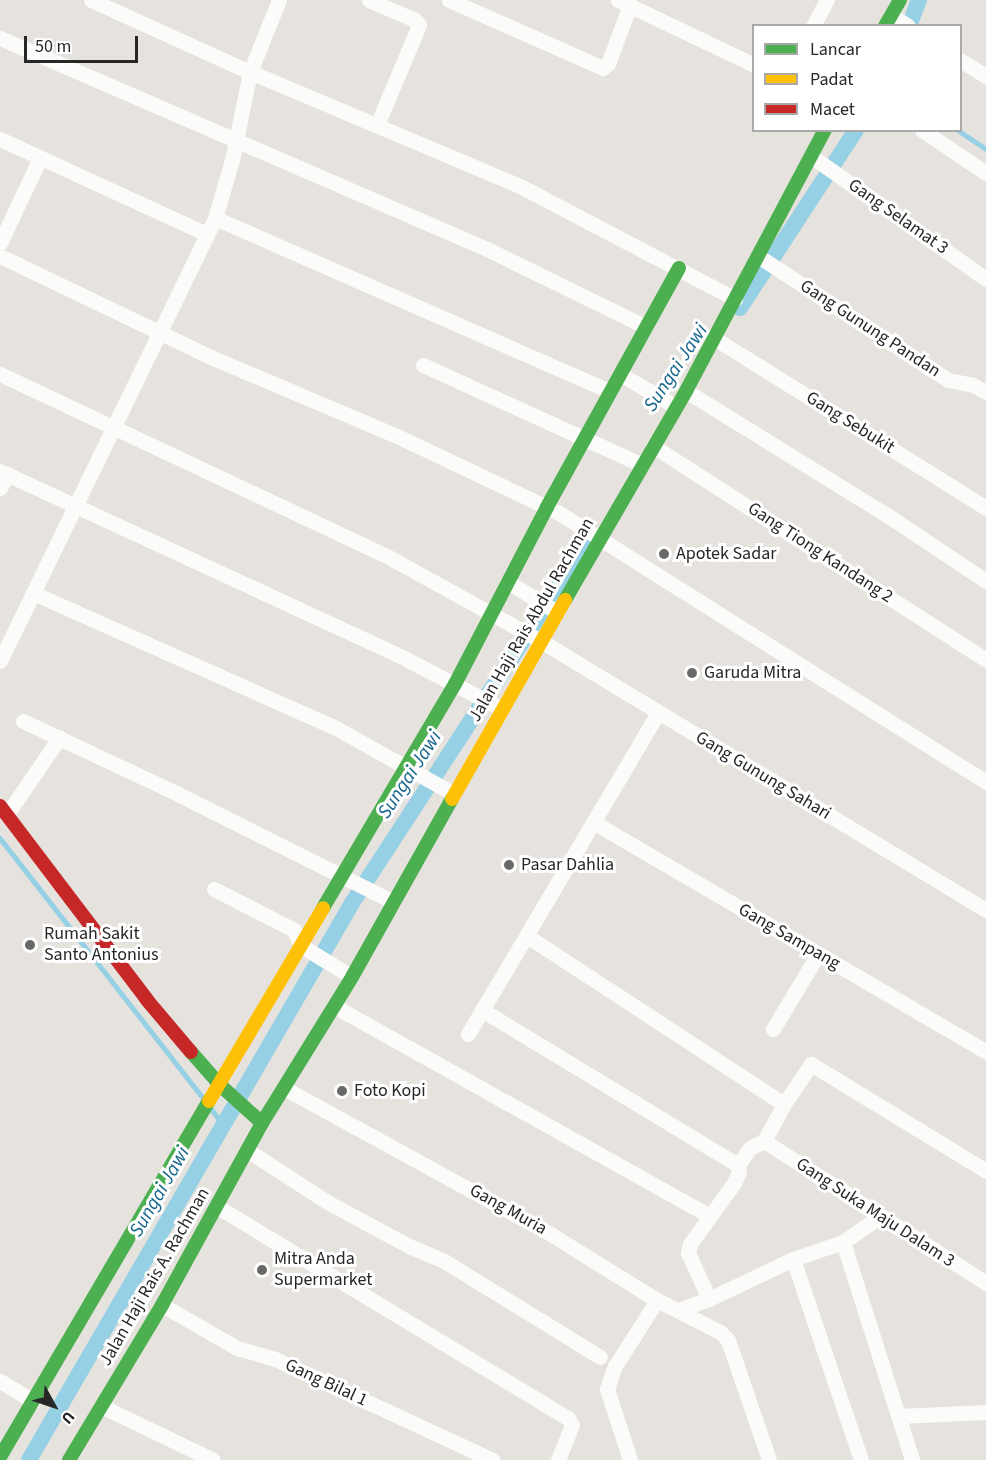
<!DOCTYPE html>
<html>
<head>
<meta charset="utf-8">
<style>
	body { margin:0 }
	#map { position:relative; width:986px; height:1460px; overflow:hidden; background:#e6e2de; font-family:"Source Sans 3",sans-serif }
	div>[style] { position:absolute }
	.stream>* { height:4.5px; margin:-2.25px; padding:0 2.25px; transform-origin:2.25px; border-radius:2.25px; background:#95d0e4 }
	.canal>* { height:16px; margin:-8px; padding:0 8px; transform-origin:8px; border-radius:8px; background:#95d0e4 }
	.street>* { height:15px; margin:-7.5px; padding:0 7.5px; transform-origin:7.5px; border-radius:7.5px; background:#fbfbfa }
	.fast>* { height:14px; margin:-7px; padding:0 7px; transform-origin:7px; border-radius:7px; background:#4caf50 }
	.slow>* { height:14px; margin:-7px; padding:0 7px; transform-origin:7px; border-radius:7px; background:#ffc107 }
	.jam>* { height:14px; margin:-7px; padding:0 7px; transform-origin:7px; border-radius:7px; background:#c62828 }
	.dots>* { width:16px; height:16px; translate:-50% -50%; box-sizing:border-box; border:3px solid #fff; border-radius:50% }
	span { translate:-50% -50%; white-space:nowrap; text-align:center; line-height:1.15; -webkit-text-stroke:6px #fff; paint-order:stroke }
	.street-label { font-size:18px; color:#272727 }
	.poi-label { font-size:18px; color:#272727 }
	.left { translate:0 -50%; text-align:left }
	.water-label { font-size:20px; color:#15658d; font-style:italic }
	.legend { position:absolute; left:752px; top:24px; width:210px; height:108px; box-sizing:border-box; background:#fff; border:2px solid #a9a9a9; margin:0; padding:8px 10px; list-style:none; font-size:18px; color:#272727 }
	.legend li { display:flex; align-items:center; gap:12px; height:30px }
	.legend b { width:30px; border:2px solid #a9a9a9 }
	.north { position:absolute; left:24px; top:1376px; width:60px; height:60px; -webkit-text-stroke:4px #fff; paint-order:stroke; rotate:130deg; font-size:16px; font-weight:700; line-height:24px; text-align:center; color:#272727 }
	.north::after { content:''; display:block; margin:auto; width:21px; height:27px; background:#272727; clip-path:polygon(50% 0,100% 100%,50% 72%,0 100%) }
	.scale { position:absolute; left:24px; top:36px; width:114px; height:27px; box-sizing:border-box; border:3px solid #272727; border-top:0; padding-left:8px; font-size:18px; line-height:21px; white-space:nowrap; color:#272727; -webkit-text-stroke:4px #fff; paint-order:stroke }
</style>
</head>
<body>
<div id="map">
	<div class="stream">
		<div style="left:958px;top:130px;width:34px;rotate:34deg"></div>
		<div style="left:0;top:838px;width:330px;rotate:52deg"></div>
		<div style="left:212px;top:1110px;width:18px;rotate:52deg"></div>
	</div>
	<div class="canal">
		<div style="left:909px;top:26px;width:28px;rotate:-69deg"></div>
		<div style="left:740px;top:308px;width:212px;rotate:-56.9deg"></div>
		<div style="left:29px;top:1460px;width:644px;rotate:-59.89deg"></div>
		<div style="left:352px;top:903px;width:438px;rotate:-56.9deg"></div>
	</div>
	<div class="street">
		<div style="left:91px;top:0;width:175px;rotate:24.4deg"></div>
		<div style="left:250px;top:72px;width:293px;rotate:22.9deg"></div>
		<div style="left:520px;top:186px;width:243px;rotate:27.7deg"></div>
		<div style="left:369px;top:0;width:50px;rotate:23.5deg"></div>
		<div style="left:415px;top:20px;width:6px;rotate:51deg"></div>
		<div style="left:419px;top:25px;width:108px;rotate:112.8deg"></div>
		<div style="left:449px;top:0;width:168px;rotate:23.8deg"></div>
		<div style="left:603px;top:68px;width:6px;rotate:-39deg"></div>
		<div style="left:608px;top:64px;width:63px;rotate:-69.6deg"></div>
		<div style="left:618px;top:0;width:151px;rotate:25.5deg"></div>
		<div style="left:891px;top:15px;width:20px;rotate:33deg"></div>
		<div style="left:813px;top:26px;width:30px;rotate:-62deg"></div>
		<div style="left:0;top:38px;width:531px;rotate:23.43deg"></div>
		<div style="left:487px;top:249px;width:177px;rotate:26.1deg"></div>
		<div style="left:960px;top:60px;width:31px;rotate:32deg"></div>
		<div style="left:922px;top:130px;width:77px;rotate:33.9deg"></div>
		<div style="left:0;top:139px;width:228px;rotate:24.7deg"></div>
		<div style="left:811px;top:156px;width:214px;rotate:35.1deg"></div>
		<div style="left:215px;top:218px;width:431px;rotate:23.7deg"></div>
		<div style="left:0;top:243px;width:94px;rotate:-64.8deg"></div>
		<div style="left:0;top:256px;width:236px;rotate:25.6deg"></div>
		<div style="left:213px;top:358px;width:200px;rotate:23deg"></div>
		<div style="left:397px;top:436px;width:179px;rotate:25.4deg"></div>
		<div style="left:559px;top:513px;width:505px;rotate:32.21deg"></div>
		<div style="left:758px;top:256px;width:227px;rotate:33.1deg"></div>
		<div style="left:948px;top:380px;width:25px;rotate:11deg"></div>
		<div style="left:973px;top:385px;width:15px;rotate:28deg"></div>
		<div style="left:714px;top:338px;width:321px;rotate:32deg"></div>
		<div style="left:423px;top:365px;width:241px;rotate:24.5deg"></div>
		<div style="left:0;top:374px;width:425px;rotate:25.2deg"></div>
		<div style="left:385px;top:555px;width:178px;rotate:28.9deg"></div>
		<div style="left:541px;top:641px;width:520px;rotate:31.15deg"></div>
		<div style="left:620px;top:374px;width:64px;rotate:30.2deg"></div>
		<div style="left:686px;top:391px;width:236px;rotate:31.7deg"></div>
		<div style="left:887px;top:515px;width:119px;rotate:33.7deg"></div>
		<div style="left:653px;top:446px;width:396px;rotate:32.7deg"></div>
		<div style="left:0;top:471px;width:447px;rotate:24.8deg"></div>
		<div style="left:406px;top:659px;width:108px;rotate:27.5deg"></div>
		<div style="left:0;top:488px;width:16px;rotate:-63deg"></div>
		<div style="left:508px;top:582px;width:57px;rotate:31.5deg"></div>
		<div style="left:33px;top:593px;width:332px;rotate:24deg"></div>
		<div style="left:336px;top:728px;width:135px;rotate:29.2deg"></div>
		<div style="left:0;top:661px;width:492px;rotate:-64.1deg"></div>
		<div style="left:215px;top:218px;width:60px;rotate:-73.7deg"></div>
		<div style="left:232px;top:160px;width:90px;rotate:-78.4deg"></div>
		<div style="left:250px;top:72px;width:78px;rotate:-68.1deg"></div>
		<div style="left:23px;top:721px;width:171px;rotate:25.2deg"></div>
		<div style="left:178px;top:794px;width:241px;rotate:26.6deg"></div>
		<div style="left:7px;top:814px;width:93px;rotate:-55.5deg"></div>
		<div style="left:593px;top:822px;width:455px;rotate:30.3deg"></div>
		<div style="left:214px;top:889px;width:90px;rotate:27.1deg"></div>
		<div style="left:294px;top:930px;width:16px;rotate:68deg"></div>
		<div style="left:300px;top:945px;width:61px;rotate:31.6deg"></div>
		<div style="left:527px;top:936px;width:307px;rotate:33.2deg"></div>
		<div style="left:334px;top:1006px;width:431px;rotate:29.2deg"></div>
		<div style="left:482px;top:1010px;width:299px;rotate:31.2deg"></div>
		<div style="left:773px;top:1029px;width:87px;rotate:-59deg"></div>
		<div style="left:468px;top:1034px;width:373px;rotate:-59.4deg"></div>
		<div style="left:284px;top:1088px;width:306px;rotate:28.7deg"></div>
		<div style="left:552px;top:1235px;width:123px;rotate:31.8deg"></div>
		<div style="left:657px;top:1300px;width:71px;rotate:26.9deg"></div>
		<div style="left:720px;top:1332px;width:11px;rotate:45deg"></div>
		<div style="left:728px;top:1340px;width:127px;rotate:71.1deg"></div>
		<div style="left:764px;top:1141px;width:264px;rotate:32.6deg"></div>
		<div style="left:247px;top:1150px;width:98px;rotate:32.9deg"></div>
		<div style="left:329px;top:1203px;width:91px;rotate:28.3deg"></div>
		<div style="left:409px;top:1246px;width:38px;rotate:23deg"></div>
		<div style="left:444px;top:1261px;width:183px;rotate:31.6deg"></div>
		<div style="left:216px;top:1206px;width:411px;rotate:31.1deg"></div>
		<div style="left:568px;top:1418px;width:8px;rotate:60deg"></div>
		<div style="left:572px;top:1425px;width:38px;rotate:112deg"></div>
		<div style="left:843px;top:1242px;width:229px;rotate:72.4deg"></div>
		<div style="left:793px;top:1259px;width:212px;rotate:71.3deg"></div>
		<div style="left:709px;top:1299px;width:51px;rotate:-114.5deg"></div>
		<div style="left:688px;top:1253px;width:9px;rotate:-77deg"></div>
		<div style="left:690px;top:1244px;width:75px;rotate:-54.2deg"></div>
		<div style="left:734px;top:1183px;width:12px;rotate:-66deg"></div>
		<div style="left:739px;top:1172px;width:7px;rotate:-98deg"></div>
		<div style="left:738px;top:1165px;width:21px;rotate:-55deg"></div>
		<div style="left:750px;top:1148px;width:16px;rotate:-27deg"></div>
		<div style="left:764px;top:1141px;width:42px;rotate:-61.6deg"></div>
		<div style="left:784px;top:1104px;width:48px;rotate:-56deg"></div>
		<div style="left:811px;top:1064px;width:205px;rotate:31.4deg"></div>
		<div style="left:162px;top:1305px;width:86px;rotate:29.8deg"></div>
		<div style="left:237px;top:1348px;width:40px;rotate:16deg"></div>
		<div style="left:275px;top:1359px;width:240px;rotate:24.9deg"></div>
		<div style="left:678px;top:1310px;width:33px;rotate:-20deg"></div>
		<div style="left:709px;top:1299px;width:93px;rotate:-25.5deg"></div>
		<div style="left:793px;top:1259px;width:53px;rotate:-18.8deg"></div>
		<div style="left:843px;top:1242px;width:44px;rotate:-34.8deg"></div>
		<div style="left:0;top:1381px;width:39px;rotate:31deg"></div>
		<div style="left:101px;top:1406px;width:124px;rotate:25.7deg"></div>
		<div style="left:898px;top:1416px;width:88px;rotate:-2.6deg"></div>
		<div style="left:630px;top:1460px;width:75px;rotate:-107.9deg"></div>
		<div style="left:607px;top:1389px;width:24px;rotate:-71deg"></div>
		<div style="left:615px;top:1366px;width:78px;rotate:-57.5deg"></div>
	</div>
	<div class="fast">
		<div style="left:885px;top:26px;width:30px;rotate:-60deg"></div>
		<div style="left:565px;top:600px;width:241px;rotate:-59.9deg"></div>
		<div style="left:686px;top:391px;width:296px;rotate:-62deg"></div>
		<div style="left:323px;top:908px;width:260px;rotate:-59.5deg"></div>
		<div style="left:455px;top:684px;width:199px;rotate:-62.5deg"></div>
		<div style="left:547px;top:507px;width:273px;rotate:-61.1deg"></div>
		<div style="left:262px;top:1123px;width:172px;rotate:-58.3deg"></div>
		<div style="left:352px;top:977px;width:204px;rotate:-60.7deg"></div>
		<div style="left:0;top:1457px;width:413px;rotate:-59.6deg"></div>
		<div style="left:69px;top:1460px;width:181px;rotate:-59deg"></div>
		<div style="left:162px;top:1305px;width:208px;rotate:-61.2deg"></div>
		<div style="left:262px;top:1123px;width:57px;rotate:-137.9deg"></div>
		<div style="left:220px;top:1085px;width:44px;rotate:-131.3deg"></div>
	</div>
	<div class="slow">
		<div style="left:452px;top:799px;width:229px;rotate:-60.4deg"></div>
		<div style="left:209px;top:1101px;width:224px;rotate:-59.4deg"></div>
	</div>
	<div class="jam">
		<div style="left:0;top:806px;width:243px;rotate:52.8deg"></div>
		<div style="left:147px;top:1000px;width:68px;rotate:49.8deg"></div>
	</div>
	<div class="dots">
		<div style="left:664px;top:554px;background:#6a6867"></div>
		<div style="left:692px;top:673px;background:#6a6867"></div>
		<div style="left:509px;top:865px;background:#6a6867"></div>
		<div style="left:30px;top:945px;background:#6a6867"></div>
		<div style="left:342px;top:1091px;background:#6a6867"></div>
		<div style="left:262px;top:1270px;background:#6a6867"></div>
	</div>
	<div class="street-label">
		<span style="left:898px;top:217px;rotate:35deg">Gang Selamat 3</span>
		<span style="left:870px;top:329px;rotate:33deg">Gang Gunung Pandan</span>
		<span style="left:850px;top:423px;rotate:32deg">Gang Sebukit</span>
		<span style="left:820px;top:553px;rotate:33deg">Gang Tiong Kandang 2</span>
		<span style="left:532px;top:620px;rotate:-60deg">Jalan Haji Rais Abdul Rachman</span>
		<span style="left:763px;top:776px;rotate:31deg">Gang Gunung Sahari</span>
		<span style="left:789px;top:937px;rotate:30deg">Gang Sampang</span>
		<span style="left:508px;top:1210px;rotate:29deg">Gang Muria</span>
		<span style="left:875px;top:1213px;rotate:33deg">Gang Suka Maju Dalam 3</span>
		<span style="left:155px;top:1277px;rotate:-60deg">Jalan Haji Rais A. Rachman</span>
		<span style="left:326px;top:1383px;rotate:25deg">Gang Bilal 1</span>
	</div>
	<div class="poi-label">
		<span class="left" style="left:676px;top:554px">Apotek Sadar</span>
		<span class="left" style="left:704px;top:673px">Garuda Mitra</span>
		<span class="left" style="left:521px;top:865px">Pasar Dahlia</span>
		<span class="left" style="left:44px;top:945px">Rumah Sakit<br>Santo Antonius</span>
		<span class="left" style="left:354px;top:1091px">Foto Kopi</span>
		<span class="left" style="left:274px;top:1270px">Mitra Anda<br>Supermarket</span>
	</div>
	<div class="water-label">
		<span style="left:676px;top:368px;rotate:-57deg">Sungai Jawi</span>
		<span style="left:410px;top:775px;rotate:-57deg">Sungai Jawi</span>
		<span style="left:160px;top:1192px;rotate:-60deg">Sungai Jawi</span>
	</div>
	<ul class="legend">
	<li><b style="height:8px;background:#4caf50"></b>Lancar</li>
	<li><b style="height:8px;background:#ffc107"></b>Padat</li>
	<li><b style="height:8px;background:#c62828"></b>Macet</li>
	</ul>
	<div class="north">U</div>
	<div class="scale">50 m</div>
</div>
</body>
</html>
